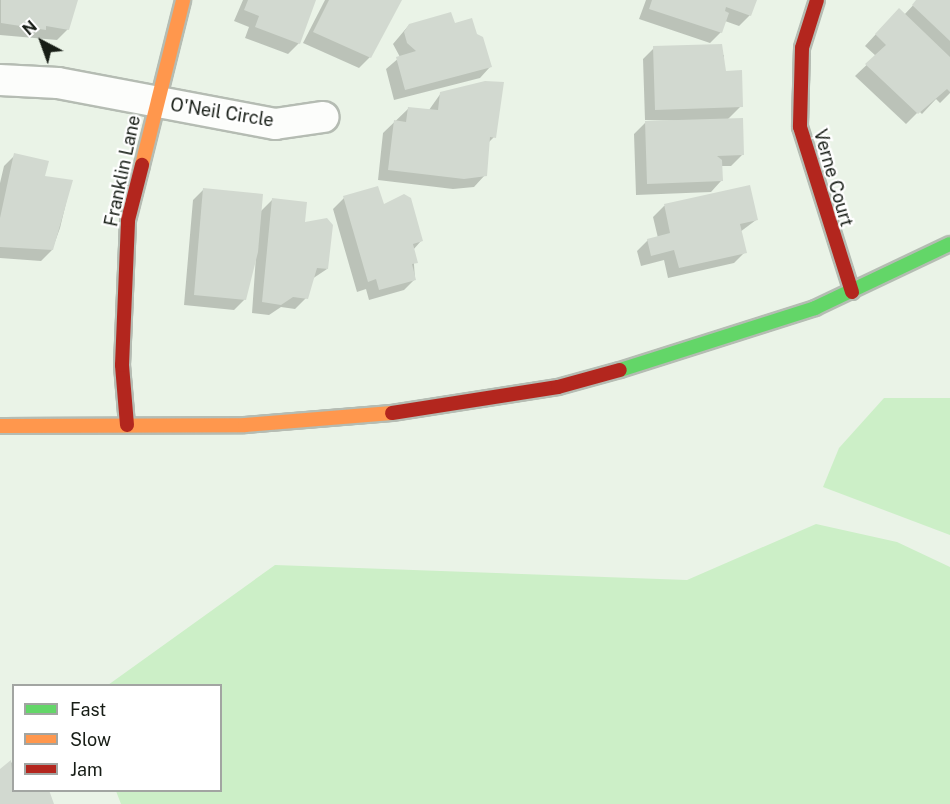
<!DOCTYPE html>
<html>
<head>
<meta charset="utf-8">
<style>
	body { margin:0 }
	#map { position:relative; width:950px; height:804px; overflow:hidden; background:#eaf3e7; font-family:"Public Sans",sans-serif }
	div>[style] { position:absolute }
	.green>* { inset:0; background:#ccefc7 }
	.shadow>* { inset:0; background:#0003 }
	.building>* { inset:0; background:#d2d9d0 }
	.roads { filter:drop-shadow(2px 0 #b5bcb3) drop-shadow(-2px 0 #b5bcb3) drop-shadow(0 2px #b5bcb3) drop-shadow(0 -2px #b5bcb3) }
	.street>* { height:30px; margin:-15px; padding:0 15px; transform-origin:15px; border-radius:15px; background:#fcfdfb }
	.fast>* { height:14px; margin:-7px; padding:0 7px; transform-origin:7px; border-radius:7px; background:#63d668 }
	.slow>* { height:14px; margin:-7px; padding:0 7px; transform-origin:7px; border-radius:7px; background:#ff974d }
	.jam>* { height:14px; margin:-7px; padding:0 7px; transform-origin:7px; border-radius:7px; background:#b3261e }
	span { translate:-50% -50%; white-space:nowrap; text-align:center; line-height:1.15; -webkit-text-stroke:4.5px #fff; paint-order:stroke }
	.street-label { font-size:18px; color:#171d16 }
	.legend { position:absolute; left:12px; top:684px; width:210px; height:108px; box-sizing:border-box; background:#fff; border:2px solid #a2a5a2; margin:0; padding:8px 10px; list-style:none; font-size:18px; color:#171d16 }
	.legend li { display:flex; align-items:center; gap:12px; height:30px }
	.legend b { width:30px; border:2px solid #a2a5a2 }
	.north { position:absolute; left:12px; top:12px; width:60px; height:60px; -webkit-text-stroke:4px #fff; paint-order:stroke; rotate:319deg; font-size:16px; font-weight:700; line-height:24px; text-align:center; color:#171d16 }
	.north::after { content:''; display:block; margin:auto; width:21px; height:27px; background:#171d16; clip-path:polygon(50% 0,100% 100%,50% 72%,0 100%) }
</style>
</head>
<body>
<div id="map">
	<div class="green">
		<div style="clip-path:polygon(884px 398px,950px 398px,950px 535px,823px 487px,839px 448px)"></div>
		<div style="clip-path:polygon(816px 524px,897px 542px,950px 567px,950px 804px,121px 804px,116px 791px,220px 790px,220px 686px,108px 685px,275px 565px,687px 580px)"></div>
	</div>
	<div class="shadow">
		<div style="clip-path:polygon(0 0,76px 0,68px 29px,57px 40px,0 35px)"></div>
		<div style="clip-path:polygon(243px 0,315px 0,299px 43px,288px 54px,245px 38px,249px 27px,234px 21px)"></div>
		<div style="clip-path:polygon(325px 0,400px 0,370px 57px,359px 68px,303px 43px)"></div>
		<div style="clip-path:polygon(646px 0,755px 0,750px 15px,739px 26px,725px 21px,721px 32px,710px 43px,639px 19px)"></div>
		<div style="clip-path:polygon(918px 0,950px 0,950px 93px,940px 103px,936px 99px,922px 114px,919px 111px,906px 124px,855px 76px,876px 56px,865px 46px,888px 21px,904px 15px)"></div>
		<div style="clip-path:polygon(409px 25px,454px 25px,490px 67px,480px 78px,394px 100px,386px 69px,400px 57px,393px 44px)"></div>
		<div style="clip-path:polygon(654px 48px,724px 55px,724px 72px,741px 106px,727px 120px,742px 155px,731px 166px,721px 166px,721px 181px,711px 192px,636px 195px,634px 134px,645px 123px,694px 121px,645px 120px,643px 59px)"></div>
		<div style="clip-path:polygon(441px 93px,494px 137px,488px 143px,485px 175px,474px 187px,453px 189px,378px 180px,383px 133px,409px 108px,429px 110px)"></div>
		<div style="clip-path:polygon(15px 155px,44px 177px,71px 182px,60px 228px,52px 250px,41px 261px,0 258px,0 183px,4px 166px)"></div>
		<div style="clip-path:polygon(749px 187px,756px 220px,740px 232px,745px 252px,734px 263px,668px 278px,664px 260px,641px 266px,637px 251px,648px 240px,658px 238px,653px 217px,664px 206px)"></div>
		<div style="clip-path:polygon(204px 189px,260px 212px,273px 199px,303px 224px,327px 269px,312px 279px,306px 298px,295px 309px,281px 307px,269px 315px,252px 313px,256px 256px,245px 299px,234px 310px,184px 305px,193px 200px)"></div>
		<div style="clip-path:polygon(344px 198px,383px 206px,421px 241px,413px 250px,415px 279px,404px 290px,369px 300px,366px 289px,357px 292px,333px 209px)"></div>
		<div style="clip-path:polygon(14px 761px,14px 790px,51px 804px,0 804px,0 770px)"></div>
	</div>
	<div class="building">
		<div style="clip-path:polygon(1px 0,78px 0,69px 30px,46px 26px,46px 30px,1px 23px)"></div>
		<div style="clip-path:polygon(248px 0,316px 0,300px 44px,255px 27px,259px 16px,244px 10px)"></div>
		<div style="clip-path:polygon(329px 0,402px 0,371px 58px,313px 32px)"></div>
		<div style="clip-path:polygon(652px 0,757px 0,751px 16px,726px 7px,725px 11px,729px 13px,722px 33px,649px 9px)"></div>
		<div style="clip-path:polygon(916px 0,950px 0,950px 41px,912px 5px)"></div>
		<div style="clip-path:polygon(899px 8px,950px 57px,950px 92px,947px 89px,918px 114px,865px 64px,886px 45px,875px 34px)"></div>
		<div style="clip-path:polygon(451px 12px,455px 23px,472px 18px,477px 34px,483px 37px,492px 67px,405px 90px,396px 57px,416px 51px,407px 43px,404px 32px,409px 24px)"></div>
		<div style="clip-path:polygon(722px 44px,726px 71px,742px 70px,743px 107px,655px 110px,653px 46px)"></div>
		<div style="clip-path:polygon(485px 81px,504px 82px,496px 138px,490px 137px,487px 176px,464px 179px,388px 170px,394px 120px,406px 122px,408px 107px,438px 110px,440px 92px)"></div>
		<div style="clip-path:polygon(743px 118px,744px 155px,717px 156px,722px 160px,723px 181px,647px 184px,645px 121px)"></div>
		<div style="clip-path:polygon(14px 153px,49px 161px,45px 176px,73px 180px,53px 250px,0 247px,0 218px)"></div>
		<div style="clip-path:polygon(750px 185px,758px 220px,740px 224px,747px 253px,679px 268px,674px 250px,651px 256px,647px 239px,670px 233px,664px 204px)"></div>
		<div style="clip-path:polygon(378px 186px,384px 204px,404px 194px,411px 198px,423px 241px,413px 244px,418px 263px,412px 264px,416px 280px,379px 290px,376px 279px,368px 282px,343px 196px)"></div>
		<div style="clip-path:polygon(203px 188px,263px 194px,258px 252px,246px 300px,194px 295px)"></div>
		<div style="clip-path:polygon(272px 198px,307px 202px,305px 222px,327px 218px,333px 225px,328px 269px,317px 268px,308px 299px,293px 297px,281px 305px,262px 302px)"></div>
		<div style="clip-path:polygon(11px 760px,14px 790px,49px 790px,54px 804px,0 804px,0 769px)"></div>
	</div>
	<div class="roads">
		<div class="street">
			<div style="left:0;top:80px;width:58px;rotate:3deg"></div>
			<div style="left:58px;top:83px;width:221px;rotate:10.7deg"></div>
			<div style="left:275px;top:124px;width:49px;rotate:-8.3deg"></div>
		</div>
		<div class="fast">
			<div style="left:620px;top:370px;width:205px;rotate:-17.6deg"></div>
			<div style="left:815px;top:308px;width:149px;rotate:-25.4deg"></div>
		</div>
		<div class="slow">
			<div style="left:142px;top:165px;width:170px;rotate:-76deg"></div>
			<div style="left:0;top:426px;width:245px;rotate:-0.2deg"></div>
			<div style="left:245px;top:425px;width:147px;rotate:-4.7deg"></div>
		</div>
		<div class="jam">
			<div style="left:817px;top:0;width:50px;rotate:107.4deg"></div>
			<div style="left:802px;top:48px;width:79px;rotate:91.5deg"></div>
			<div style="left:800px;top:127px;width:173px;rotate:72.5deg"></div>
			<div style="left:392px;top:413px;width:168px;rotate:-8.9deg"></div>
			<div style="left:558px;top:387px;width:64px;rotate:-15.3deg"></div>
			<div style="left:127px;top:425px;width:60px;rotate:-94.8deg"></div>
			<div style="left:122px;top:365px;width:145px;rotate:-87.6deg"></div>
			<div style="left:128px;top:220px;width:57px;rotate:-75.7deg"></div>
		</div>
	</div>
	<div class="street-label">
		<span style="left:222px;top:113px;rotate:9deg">O'Neil Circle</span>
		<span style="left:123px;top:171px;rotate:-78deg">Franklin Lane</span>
		<span style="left:833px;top:178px;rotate:74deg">Verne Court</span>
	</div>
	<ul class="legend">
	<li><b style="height:8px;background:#63d668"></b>Fast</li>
	<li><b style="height:8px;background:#ff974d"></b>Slow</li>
	<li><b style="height:8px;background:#b3261e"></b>Jam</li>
	</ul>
	<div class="north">N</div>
</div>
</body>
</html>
